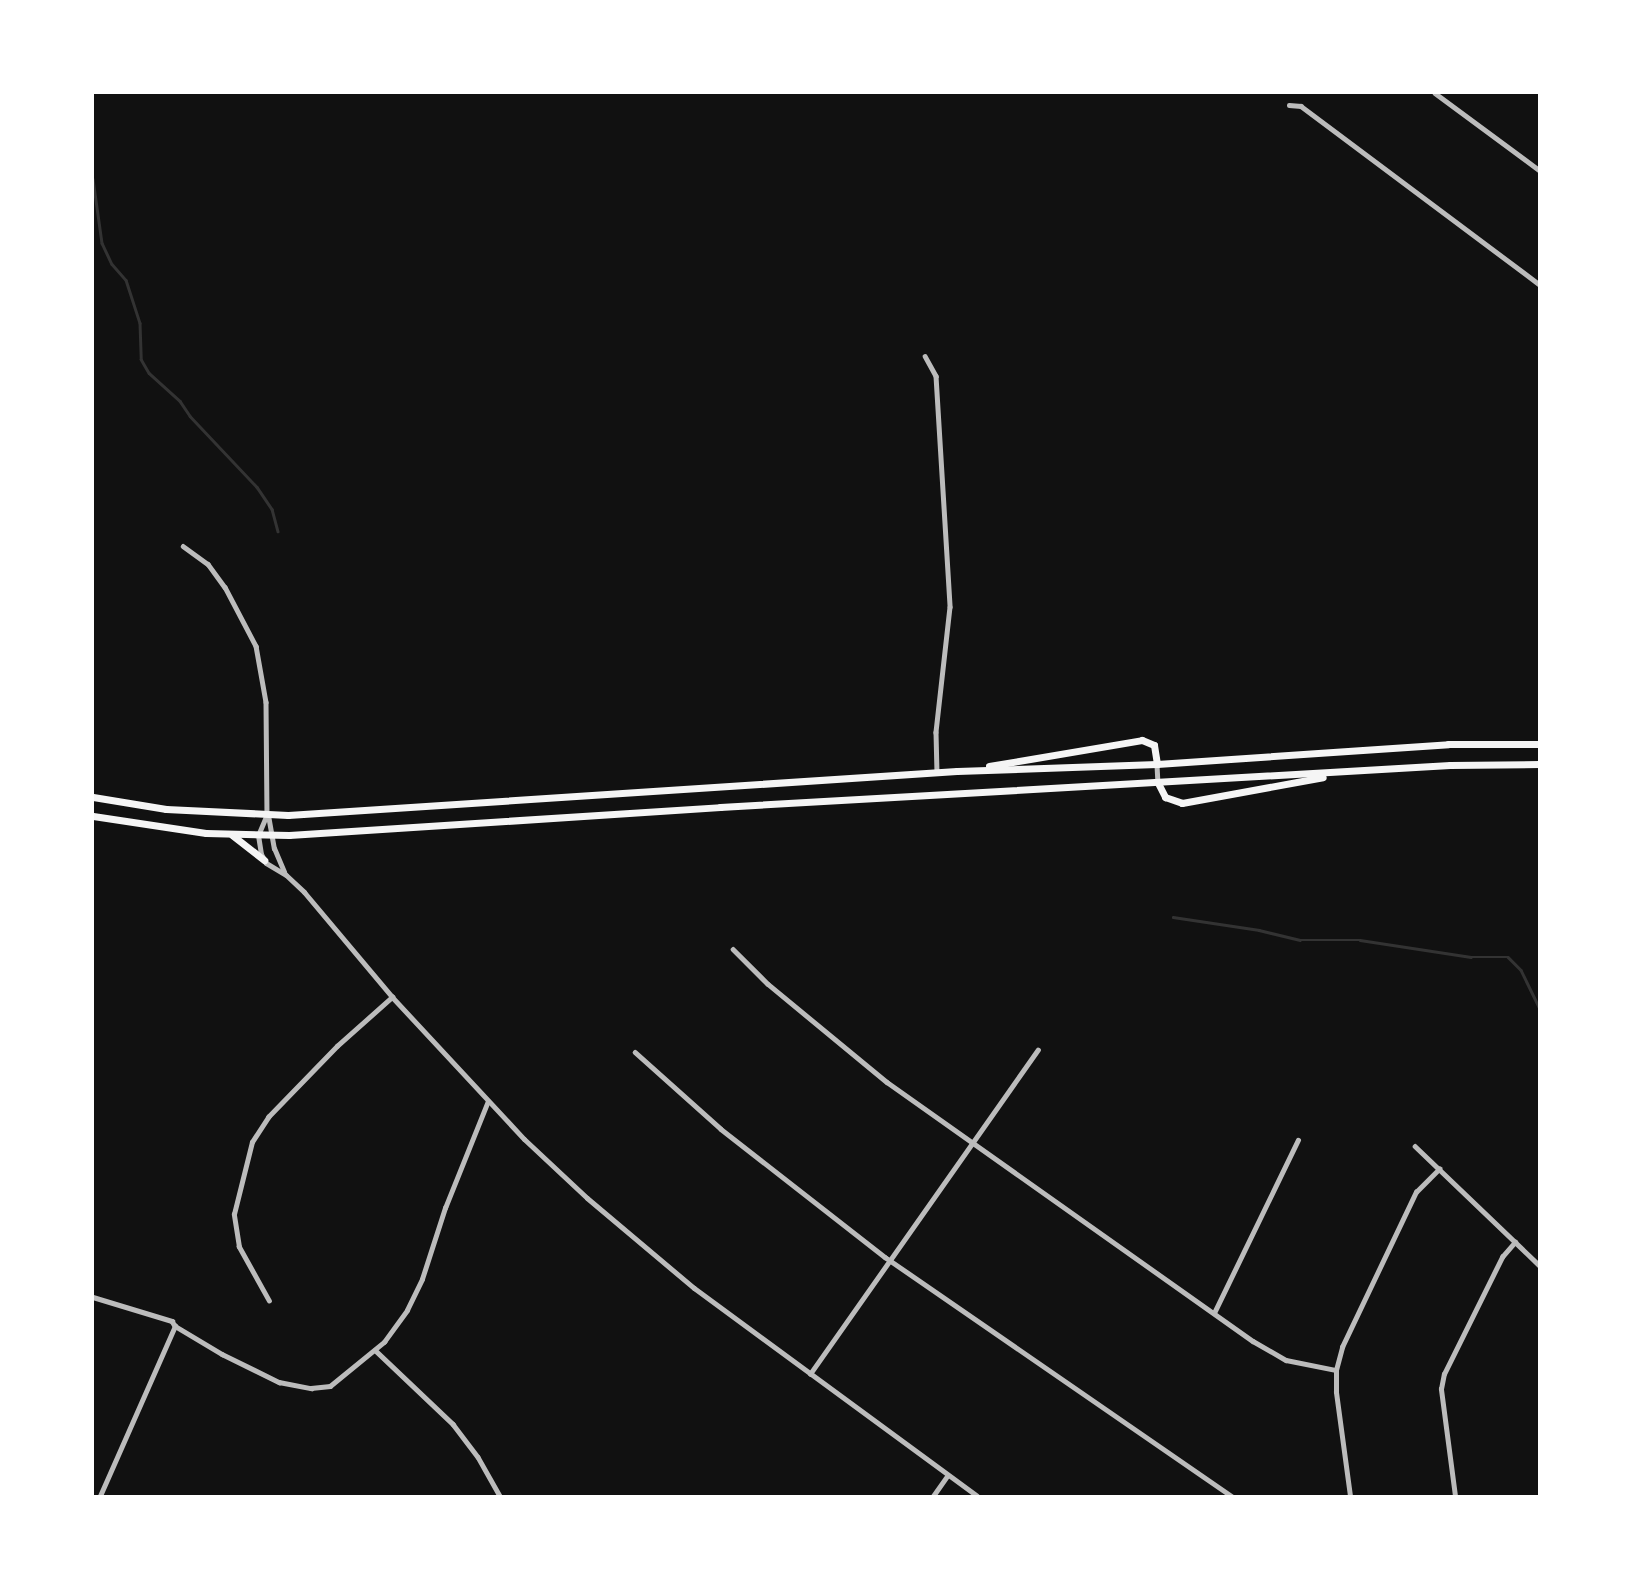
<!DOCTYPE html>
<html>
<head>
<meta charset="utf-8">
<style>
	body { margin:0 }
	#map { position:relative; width:1632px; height:1589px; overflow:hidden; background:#111; font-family:Jost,sans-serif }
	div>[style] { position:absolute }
	.stream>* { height:2.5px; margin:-1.25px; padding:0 1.25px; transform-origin:1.25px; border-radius:1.25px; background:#333 }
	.minor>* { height:4.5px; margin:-2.25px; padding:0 2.25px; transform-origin:2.25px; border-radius:2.25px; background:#bcbcbc }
	.tertiary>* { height:5px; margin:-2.5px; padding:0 2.5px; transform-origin:2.5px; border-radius:2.5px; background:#bcbcbc }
	.primary>* { height:7px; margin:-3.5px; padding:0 3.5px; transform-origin:3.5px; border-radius:3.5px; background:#f5f5f5 }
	span { translate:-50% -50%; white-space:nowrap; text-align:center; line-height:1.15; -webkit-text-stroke:5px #fff; paint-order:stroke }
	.frame { position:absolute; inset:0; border:94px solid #fff; pointer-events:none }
</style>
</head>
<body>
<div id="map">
	<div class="stream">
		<div style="left:93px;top:179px;width:65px;rotate:82deg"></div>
		<div style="left:102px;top:243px;width:23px;rotate:65deg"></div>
		<div style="left:112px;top:264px;width:21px;rotate:49deg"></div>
		<div style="left:126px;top:280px;width:45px;rotate:72deg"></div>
		<div style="left:140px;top:323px;width:36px;rotate:88deg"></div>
		<div style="left:141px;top:359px;width:16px;rotate:60deg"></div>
		<div style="left:149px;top:373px;width:42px;rotate:42.1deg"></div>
		<div style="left:180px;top:401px;width:18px;rotate:56deg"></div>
		<div style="left:190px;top:416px;width:98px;rotate:46.7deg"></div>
		<div style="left:257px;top:487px;width:27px;rotate:56deg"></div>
		<div style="left:272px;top:509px;width:23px;rotate:75deg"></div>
		<div style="left:1173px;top:917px;width:87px;rotate:8.6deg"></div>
		<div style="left:1259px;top:930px;width:42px;rotate:13.7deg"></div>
		<div style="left:1300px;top:940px;width:60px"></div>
		<div style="left:1360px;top:940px;width:112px;rotate:8.7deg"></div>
		<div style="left:1471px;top:957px;width:37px"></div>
		<div style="left:1508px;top:957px;width:18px;rotate:45deg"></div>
		<div style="left:1521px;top:970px;width:41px;rotate:64.1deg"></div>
	</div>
	<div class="minor">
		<div style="left:1435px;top:93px;width:129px;rotate:36.5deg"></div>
		<div style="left:1289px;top:105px;width:12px;rotate:5deg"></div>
		<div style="left:1301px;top:106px;width:297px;rotate:36.8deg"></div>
		<div style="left:925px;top:356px;width:23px;rotate:61deg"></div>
		<div style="left:936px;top:376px;width:231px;rotate:86.5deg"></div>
		<div style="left:950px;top:607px;width:126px;rotate:96.4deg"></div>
		<div style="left:936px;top:732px;width:40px;rotate:88.6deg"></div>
		<div style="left:183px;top:546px;width:31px;rotate:36deg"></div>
		<div style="left:208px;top:564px;width:29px;rotate:54deg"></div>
		<div style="left:225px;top:587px;width:67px;rotate:62.3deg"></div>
		<div style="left:256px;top:646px;width:57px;rotate:79.9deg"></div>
		<div style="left:266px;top:702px;width:111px;rotate:89.5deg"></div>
		<div style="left:1157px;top:765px;width:18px;rotate:87deg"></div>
		<div style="left:733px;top:949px;width:49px;rotate:45deg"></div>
		<div style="left:768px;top:984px;width:154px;rotate:39.5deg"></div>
		<div style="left:887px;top:1082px;width:448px;rotate:35.3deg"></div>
		<div style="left:1253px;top:1341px;width:38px;rotate:30deg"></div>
		<div style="left:1286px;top:1360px;width:51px;rotate:11.3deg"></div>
		<div style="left:635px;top:1052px;width:115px;rotate:41.8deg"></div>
		<div style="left:721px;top:1129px;width:208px;rotate:38deg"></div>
		<div style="left:885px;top:1257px;width:421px;rotate:34.6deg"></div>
		<div style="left:1415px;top:1146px;width:172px;rotate:43.8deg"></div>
		<div style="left:93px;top:1297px;width:83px;rotate:16.9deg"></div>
		<div style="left:172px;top:1321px;width:6px;rotate:59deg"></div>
		<div style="left:175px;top:1326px;width:55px;rotate:30.8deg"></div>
		<div style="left:222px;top:1354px;width:64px;rotate:26.2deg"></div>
		<div style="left:279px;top:1382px;width:33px;rotate:11deg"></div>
		<div style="left:311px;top:1388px;width:19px;rotate:-6deg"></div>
		<div style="left:330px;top:1386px;width:70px;rotate:-39.2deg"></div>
		<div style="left:384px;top:1342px;width:39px;rotate:-54deg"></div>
		<div style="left:407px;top:1310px;width:34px;rotate:-64deg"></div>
		<div style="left:422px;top:1279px;width:75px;rotate:-72.1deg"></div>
		<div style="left:445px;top:1208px;width:115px;rotate:-68.1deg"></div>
		<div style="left:269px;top:1301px;width:62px;rotate:-119.1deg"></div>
		<div style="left:239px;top:1247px;width:33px;rotate:-99deg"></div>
		<div style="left:234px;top:1214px;width:74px;rotate:-76deg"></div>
		<div style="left:252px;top:1142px;width:30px;rotate:-57deg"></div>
		<div style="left:268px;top:1117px;width:99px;rotate:-45.8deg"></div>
		<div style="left:337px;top:1046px;width:74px;rotate:-41.7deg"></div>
		<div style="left:1214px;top:1313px;width:192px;rotate:-64.1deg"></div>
		<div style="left:375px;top:1350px;width:108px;rotate:43.5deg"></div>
		<div style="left:453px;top:1424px;width:41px;rotate:52.9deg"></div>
		<div style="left:478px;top:1457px;width:45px;rotate:60.6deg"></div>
		<div style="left:810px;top:1374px;width:396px;rotate:-54.9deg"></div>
		<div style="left:100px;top:1496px;width:186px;rotate:-66.2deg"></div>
		<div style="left:1350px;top:1496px;width:105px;rotate:-97.7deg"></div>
		<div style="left:1336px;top:1392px;width:22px;rotate:-90deg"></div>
		<div style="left:1336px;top:1370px;width:24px;rotate:-75deg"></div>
		<div style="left:1342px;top:1347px;width:172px;rotate:-64.5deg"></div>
		<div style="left:1416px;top:1192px;width:33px;rotate:-45deg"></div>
		<div style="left:1455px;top:1496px;width:108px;rotate:-97.5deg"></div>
		<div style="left:1441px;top:1389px;width:15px;rotate:-79deg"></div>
		<div style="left:1444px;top:1374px;width:131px;rotate:-63.6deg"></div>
		<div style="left:1502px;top:1257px;width:20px;rotate:-49deg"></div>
	</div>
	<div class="tertiary">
		<div style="left:267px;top:814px;width:23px;rotate:113deg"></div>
		<div style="left:258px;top:835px;width:19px;rotate:81deg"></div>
		<div style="left:261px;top:854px;width:10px;rotate:61deg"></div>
		<div style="left:266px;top:863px;width:23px;rotate:31deg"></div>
		<div style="left:286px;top:875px;width:25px;rotate:43deg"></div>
		<div style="left:304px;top:892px;width:137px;rotate:50deg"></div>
		<div style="left:392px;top:997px;width:194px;rotate:47.1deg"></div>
		<div style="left:524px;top:1139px;width:86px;rotate:43.1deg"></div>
		<div style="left:587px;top:1198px;width:140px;rotate:40.1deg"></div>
		<div style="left:694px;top:1288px;width:351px;rotate:36.3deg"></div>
		<div style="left:268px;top:815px;width:34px;rotate:80deg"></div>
		<div style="left:274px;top:848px;width:26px;rotate:67deg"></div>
		<div style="left:933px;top:1496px;width:24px;rotate:-55deg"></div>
	</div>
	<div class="primary">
		<div style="left:989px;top:766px;width:155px;rotate:-9.6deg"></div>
		<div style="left:1142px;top:740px;width:13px;rotate:23deg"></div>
		<div style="left:1154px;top:745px;width:19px;rotate:81deg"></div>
		<div style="left:1158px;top:783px;width:16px;rotate:63deg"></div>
		<div style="left:1165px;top:797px;width:18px;rotate:19deg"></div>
		<div style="left:1182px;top:803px;width:143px;rotate:-10.4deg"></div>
		<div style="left:93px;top:797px;width:74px;rotate:9.3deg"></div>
		<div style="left:166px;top:809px;width:122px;rotate:2.8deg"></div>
		<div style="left:288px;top:815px;width:670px;rotate:-3.76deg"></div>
		<div style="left:957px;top:771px;width:200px;rotate:-2deg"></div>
		<div style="left:1157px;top:764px;width:292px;rotate:-3.9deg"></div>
		<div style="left:1448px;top:744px;width:91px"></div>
		<div style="left:93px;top:816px;width:114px;rotate:8.6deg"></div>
		<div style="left:206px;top:833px;width:83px;rotate:1.4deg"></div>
		<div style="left:289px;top:835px;width:432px;rotate:-3.7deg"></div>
		<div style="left:720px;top:807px;width:731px;rotate:-3.29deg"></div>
		<div style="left:1450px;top:765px;width:89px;rotate:-0.6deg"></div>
		<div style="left:232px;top:835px;width:41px;rotate:38deg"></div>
	</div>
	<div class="frame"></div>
</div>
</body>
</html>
